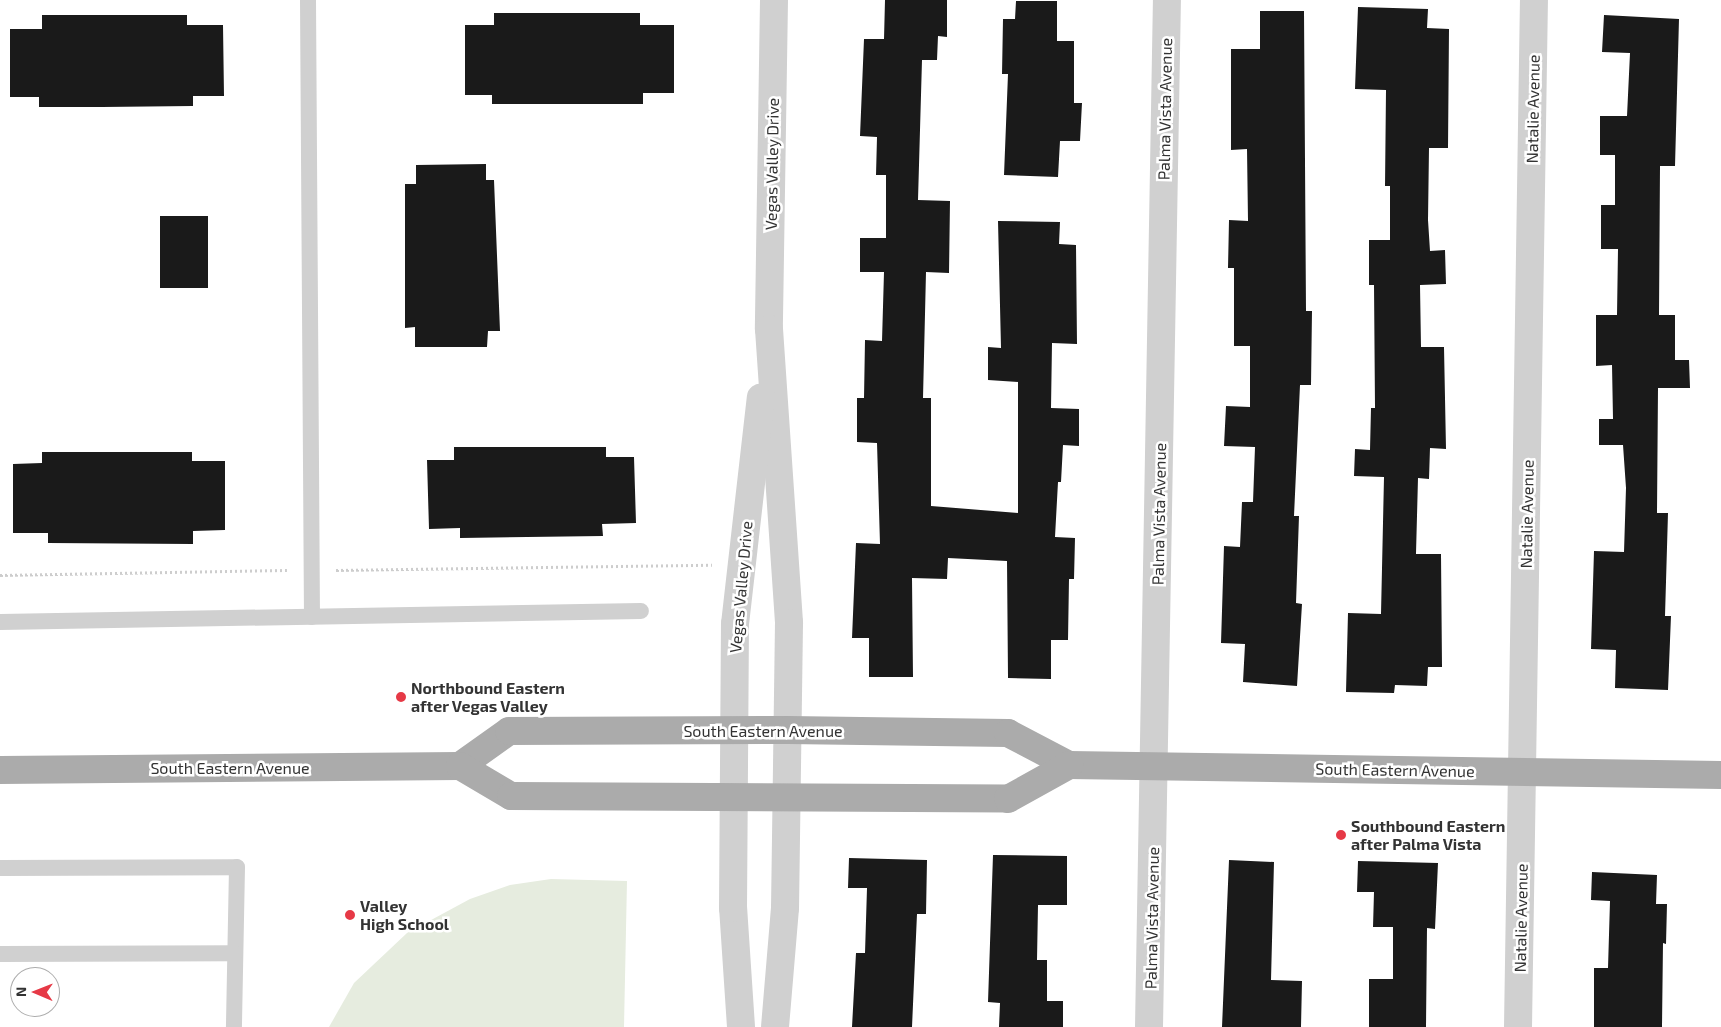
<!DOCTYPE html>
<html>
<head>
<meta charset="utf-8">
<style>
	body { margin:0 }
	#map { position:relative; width:1721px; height:1027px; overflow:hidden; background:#fff; font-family:"Exo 2",sans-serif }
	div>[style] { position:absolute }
	.green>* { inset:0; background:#e6ecdf }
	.building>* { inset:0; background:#1a1a1a; transform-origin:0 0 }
	.path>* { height:3px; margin-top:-1.5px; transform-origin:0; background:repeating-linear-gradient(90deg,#cdcdcd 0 2.5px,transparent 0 5px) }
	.service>* { height:16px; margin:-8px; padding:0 8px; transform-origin:8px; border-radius:8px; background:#d0d0d0 }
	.minor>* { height:28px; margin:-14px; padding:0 14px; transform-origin:14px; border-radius:14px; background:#d0d0d0 }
	.tertiary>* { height:28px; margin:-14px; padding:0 14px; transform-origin:14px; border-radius:14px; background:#d0d0d0 }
	.primary>* { height:28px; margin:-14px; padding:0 14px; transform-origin:14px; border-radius:14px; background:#ababab }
	.dots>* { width:14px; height:14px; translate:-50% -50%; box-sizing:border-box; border:2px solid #fff; border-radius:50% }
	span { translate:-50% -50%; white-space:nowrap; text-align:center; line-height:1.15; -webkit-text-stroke:5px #fff; paint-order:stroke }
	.street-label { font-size:16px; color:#333 }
	.poi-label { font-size:16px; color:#333; font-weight:700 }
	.left { translate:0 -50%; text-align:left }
	.north { position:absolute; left:10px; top:967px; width:50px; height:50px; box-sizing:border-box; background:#fff; border:1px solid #adadad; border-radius:50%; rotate:271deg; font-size:14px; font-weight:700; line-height:20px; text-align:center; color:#333 }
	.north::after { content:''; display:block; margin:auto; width:18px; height:22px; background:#e63946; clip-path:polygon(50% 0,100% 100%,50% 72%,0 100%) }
</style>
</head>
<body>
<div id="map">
	<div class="green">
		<div style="clip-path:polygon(551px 879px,627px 881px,624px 1027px,329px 1027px,354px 983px,407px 933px,470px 899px,510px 885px)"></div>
	</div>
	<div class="building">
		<div style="clip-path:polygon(885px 0,947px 0,947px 37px,938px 36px,937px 60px,922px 60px,918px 200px,950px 201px,949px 273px,926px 272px,923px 398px,931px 398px,931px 506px,1018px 513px,1018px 382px,988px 380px,988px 347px,1001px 348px,998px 221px,1060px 222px,1059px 244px,1076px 245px,1077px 344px,1052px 343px,1051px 408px,1079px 409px,1079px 446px,1063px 445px,1061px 482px,1058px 482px,1055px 537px,1075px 538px,1074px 579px,1069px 579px,1068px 640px,1051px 640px,1051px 679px,1008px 678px,1007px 561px,948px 558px,947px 579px,912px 578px,913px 677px,869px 677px,869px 638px,852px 638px,856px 543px,880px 544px,877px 443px,857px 442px,857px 398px,864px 398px,865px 340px,882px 341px,884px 272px,860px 272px,860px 238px,886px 238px,886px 175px,876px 175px,877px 137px,860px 136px,864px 39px,884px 39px)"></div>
		<div style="clip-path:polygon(1016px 1px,1057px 1px,1057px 41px,1074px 41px,1074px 103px,1082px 103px,1080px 141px,1060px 141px,1058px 177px,1004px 175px,1008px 74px,1002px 74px,1003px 19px,1015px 19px)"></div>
		<div style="clip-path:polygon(1358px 7px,1428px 9px,1427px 28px,1449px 29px,1448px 148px,1429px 148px,1428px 220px,1430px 251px,1445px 250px,1446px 284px,1420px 285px,1421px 347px,1444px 347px,1446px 449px,1430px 448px,1429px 479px,1418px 478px,1416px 554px,1441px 554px,1442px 667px,1428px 667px,1427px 686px,1395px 685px,1394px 693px,1346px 692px,1348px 613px,1381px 614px,1384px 477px,1354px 476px,1355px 449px,1370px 450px,1371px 408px,1375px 408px,1374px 285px,1369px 285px,1369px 240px,1390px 240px,1390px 186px,1385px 186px,1386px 90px,1355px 89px)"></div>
		<div style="clip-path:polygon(1260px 11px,1304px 11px,1306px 311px,1312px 311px,1311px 385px,1300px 385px,1294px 516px,1299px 516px,1296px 603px,1302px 604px,1297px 686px,1243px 682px,1245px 644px,1221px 643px,1224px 546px,1240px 547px,1242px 502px,1253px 502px,1255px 447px,1224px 446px,1226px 406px,1250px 407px,1250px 346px,1234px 346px,1234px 268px,1228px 268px,1229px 220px,1248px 221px,1247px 149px,1231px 150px,1231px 49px,1260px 49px)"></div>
		<div style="clip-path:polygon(494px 13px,640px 13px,640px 25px,674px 25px,674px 93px,643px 93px,643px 104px,492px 104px,492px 95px,465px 95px,465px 25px,494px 25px)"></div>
		<div style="clip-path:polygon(42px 15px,187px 15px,187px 25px,223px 25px,224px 96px,193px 96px,193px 106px,102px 107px,39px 107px,39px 97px,10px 97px,10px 29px,42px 29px)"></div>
		<div style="clip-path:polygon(1604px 15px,1679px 19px,1675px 166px,1660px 166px,1659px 315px,1675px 315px,1675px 360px,1689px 360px,1690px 388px,1658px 388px,1657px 513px,1668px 513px,1665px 616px,1671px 616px,1668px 690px,1615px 688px,1616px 650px,1591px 649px,1594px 551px,1624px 552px,1626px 488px,1623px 445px,1599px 445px,1599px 419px,1613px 419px,1612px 365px,1596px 366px,1596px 315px,1617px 315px,1618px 249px,1601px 249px,1601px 205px,1615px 205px,1615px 155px,1600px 155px,1600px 116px,1627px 116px,1630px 53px,1602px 52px)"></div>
		<div style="clip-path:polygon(486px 164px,486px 180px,494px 180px,500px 331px,488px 331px,487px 347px,415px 347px,415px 327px,405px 328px,405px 184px,416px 184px,416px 165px)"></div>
		<div style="left:160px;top:216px;width:48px;height:72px"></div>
		<div style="clip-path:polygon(454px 447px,606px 447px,606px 457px,634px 457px,636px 523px,602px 524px,603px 536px,460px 538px,460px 528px,429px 529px,427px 460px,454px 460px)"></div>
		<div style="clip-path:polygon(42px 452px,192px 452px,192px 461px,225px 461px,225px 530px,193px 531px,193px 544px,48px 543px,48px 533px,13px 533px,13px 464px,42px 463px)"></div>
		<div style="clip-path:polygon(993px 855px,1067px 856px,1067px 905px,1038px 905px,1037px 960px,1047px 960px,1047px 1001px,1063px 1001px,1063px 1027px,999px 1027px,1000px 1003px,988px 1002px)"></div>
		<div style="clip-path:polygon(849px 858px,927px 860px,926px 914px,917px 914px,912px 1027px,852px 1027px,856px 953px,865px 953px,867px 888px,848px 888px)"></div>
		<div style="clip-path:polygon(1229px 860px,1274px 862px,1271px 980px,1302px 981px,1301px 1027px,1222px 1027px)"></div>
		<div style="clip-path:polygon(1358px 861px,1438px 863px,1435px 929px,1427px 928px,1426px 1027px,1369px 1027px,1369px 979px,1393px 979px,1393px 927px,1373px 927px,1374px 892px,1357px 892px)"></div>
		<div style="clip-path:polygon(1592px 872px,1657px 875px,1656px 904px,1667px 904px,1666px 944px,1663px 943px,1662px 1027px,1594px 1027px,1594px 968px,1608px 968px,1610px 901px,1591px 900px)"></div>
	</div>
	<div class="path">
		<div style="left:336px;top:570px;width:376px;rotate:-0.8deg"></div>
		<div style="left:0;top:575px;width:287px;rotate:-1deg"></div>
	</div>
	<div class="service">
		<div style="left:308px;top:0;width:617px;rotate:89.63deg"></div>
		<div style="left:0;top:622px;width:641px;rotate:-0.98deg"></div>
		<div style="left:0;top:868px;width:237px;rotate:-0.2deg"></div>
		<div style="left:237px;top:867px;width:160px;rotate:91.1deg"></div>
		<div style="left:0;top:954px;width:235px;rotate:-0.2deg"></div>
	</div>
	<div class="minor">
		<div style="left:1149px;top:1027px;width:1027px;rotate:-89deg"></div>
		<div style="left:1518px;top:1027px;width:1027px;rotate:-89.11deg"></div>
	</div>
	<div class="tertiary">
		<div style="left:774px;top:0;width:329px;rotate:90.9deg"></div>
		<div style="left:769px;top:329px;width:295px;rotate:86.1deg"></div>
		<div style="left:789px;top:623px;width:285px;rotate:90.8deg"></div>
		<div style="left:785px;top:908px;width:119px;rotate:94.8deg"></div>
		<div style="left:741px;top:1027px;width:119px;rotate:-93.8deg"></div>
		<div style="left:733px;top:908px;width:284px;rotate:-89.6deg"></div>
		<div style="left:735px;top:624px;width:228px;rotate:-83.5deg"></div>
	</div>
	<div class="primary">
		<div style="left:460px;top:766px;width:60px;rotate:-35.5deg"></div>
		<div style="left:509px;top:731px;width:279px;rotate:-0.2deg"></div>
		<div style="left:788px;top:730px;width:220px;rotate:0.8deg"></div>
		<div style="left:1008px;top:733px;width:69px;rotate:27.7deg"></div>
		<div style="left:1069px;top:765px;width:652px;rotate:0.88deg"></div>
		<div style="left:0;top:770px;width:460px;rotate:-0.5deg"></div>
		<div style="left:460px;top:766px;width:59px;rotate:30.5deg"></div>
		<div style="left:511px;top:796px;width:497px;rotate:0.3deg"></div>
		<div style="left:1008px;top:799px;width:70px;rotate:-29.1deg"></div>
	</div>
	<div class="dots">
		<div style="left:401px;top:697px;background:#e63946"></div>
		<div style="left:1341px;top:835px;background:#e63946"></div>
		<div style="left:350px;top:915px;background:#e63946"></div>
	</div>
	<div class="street-label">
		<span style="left:1165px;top:109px;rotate:-89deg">Palma Vista Avenue</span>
		<span style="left:1533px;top:109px;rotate:-89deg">Natalie Avenue</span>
		<span style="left:772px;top:164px;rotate:-89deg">Vegas Valley Drive</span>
		<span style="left:1159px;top:514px;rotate:-89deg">Palma Vista Avenue</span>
		<span style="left:1527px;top:514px;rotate:-89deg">Natalie Avenue</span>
		<span style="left:741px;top:587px;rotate:-85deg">Vegas Valley Drive</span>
		<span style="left:763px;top:731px">South Eastern Avenue</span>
		<span style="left:230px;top:768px">South Eastern Avenue</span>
		<span style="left:1395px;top:770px;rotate:1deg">South Eastern Avenue</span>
		<span style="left:1152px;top:918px;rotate:-89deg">Palma Vista Avenue</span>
		<span style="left:1521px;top:918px;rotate:-89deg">Natalie Avenue</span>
	</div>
	<div class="poi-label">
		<span class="left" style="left:411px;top:697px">Northbound Eastern<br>after Vegas Valley</span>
		<span class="left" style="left:1351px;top:835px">Southbound Eastern<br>after Palma Vista</span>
		<span class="left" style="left:360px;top:915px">Valley<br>High School</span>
	</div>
	<div class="north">N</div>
</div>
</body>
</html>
